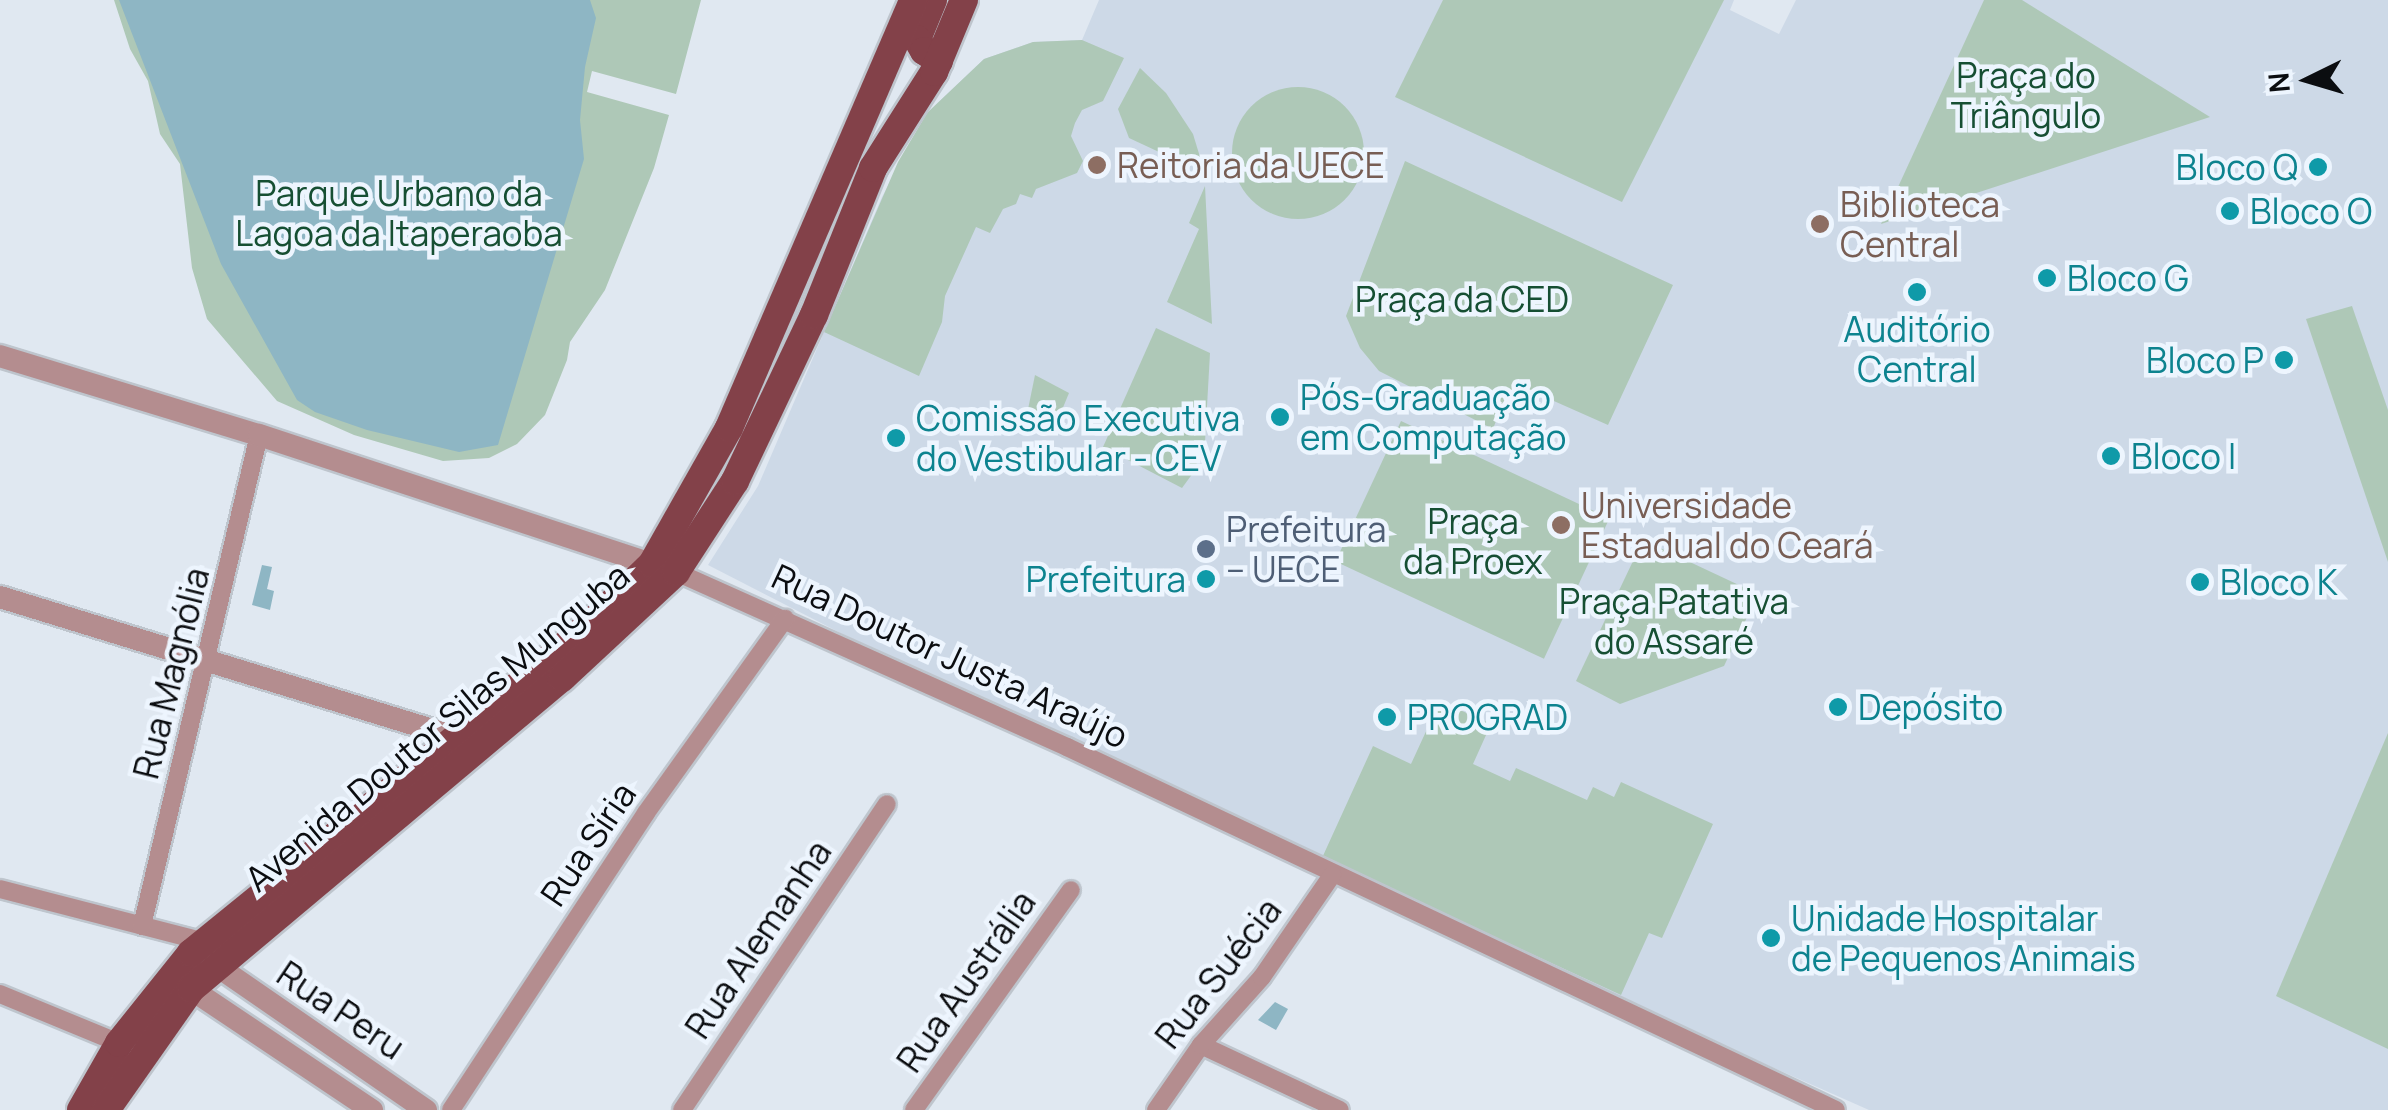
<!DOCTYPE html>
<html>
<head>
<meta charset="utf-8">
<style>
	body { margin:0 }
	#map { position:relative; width:2388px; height:1110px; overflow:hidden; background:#e0e8f1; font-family:Manrope,sans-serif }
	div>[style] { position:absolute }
	.built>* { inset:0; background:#cdd9e7 }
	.green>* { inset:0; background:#aec8b7; transform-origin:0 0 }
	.round { border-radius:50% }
	.water>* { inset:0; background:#8eb6c4 }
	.roads { filter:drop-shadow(2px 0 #bec5cd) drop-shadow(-2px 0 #bec5cd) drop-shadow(0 2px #bec5cd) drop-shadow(0 -2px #bec5cd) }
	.minor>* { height:18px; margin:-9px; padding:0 9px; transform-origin:9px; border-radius:9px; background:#b48d8f }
	.tertiary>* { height:22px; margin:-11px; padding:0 11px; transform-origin:11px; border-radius:11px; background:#b48d8f }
	.primary>* { height:28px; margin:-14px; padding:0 14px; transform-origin:14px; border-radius:14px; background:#834149 }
	.dots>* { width:28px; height:28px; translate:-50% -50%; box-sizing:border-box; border:5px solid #edf5fe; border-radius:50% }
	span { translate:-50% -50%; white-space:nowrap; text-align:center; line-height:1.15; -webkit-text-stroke:9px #edf5fe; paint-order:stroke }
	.park-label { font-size:35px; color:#164f33 }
	.education-label { font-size:35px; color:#785e54 }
	.left { translate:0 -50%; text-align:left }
	.culture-label { font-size:35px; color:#0d838f }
	.right { translate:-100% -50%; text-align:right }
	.service-label { font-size:35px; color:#4e5e75 }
	.street-label { font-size:35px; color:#0b0d10 }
	.north { position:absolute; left:2258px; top:30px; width:100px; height:100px; -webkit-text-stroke:8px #edf5fe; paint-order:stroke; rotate:265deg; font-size:28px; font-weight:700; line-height:40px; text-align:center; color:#0b0d10 }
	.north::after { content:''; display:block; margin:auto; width:35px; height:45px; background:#0b0d10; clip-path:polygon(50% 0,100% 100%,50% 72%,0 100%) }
</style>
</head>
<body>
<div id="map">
	<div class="built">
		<div style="clip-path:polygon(1099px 0,1734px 0,1730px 10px,1779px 34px,1796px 0,2388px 0,2388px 1110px,1869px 1110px,1661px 1018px,1101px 756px,864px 645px,708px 565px,758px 486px,882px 197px,927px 113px,984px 59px,1033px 42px,1082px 40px)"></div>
	</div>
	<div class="green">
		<div style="clip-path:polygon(114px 0,701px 0,676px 94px,592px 71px,587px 92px,669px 115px,654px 168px,605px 290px,570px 342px,567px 360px,545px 415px,517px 444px,489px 458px,443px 461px,354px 435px,277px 401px,207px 319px,192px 268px,180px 164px,160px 134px,148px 81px,130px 49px)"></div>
		<div style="clip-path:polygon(1443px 0,1724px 0,1622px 202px,1395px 97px)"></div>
		<div style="clip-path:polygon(1984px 0,2022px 0,2210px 117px,1881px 224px)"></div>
		<div style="clip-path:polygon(1082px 40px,1124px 58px,1103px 101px,1082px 110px,1075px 123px,1071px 136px,1083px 161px,1077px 173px,1036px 189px,1032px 198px,1020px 194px,1016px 204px,1003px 209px,990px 233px,976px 227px,945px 296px,942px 322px,919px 376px,824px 332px,898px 162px,927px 113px,984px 59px,1033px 42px)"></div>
		<div style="clip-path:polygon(1140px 68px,1166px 93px,1193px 134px,1200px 157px,1187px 165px,1129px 138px,1118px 109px)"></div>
		<div class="round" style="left:1232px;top:87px;width:132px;height:132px"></div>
		<div style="clip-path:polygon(1405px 161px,1673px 285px,1608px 425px,1518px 385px,1510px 403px,1503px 402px,1493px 429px,1379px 371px,1360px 348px,1346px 316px)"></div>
		<div style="clip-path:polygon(1205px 186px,1212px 324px,1167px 302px,1199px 229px,1189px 223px)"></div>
		<div style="clip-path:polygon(2352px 306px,2388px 410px,2388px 562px,2306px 319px)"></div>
		<div style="clip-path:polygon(1156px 328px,1210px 353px,1205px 442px,1193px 473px,1182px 488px,1103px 447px)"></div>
		<div style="clip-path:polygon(1035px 375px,1069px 393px,1052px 434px,1025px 424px)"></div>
		<div style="left:1401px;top:421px;width:230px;height:155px;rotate:25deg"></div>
		<div style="clip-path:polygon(1643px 540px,1758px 594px,1724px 666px,1620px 704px,1576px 681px)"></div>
		<div style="clip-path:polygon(1440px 701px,1491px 724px,1473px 764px,1510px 781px,1516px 768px,1587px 800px,1593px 787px,1614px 797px,1621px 782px,1713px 824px,1662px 938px,1649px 933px,1621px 995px,1322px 858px,1373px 746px,1411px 764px)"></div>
		<div style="clip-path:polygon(2388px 733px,2388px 1049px,2276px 996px)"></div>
	</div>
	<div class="water">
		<div style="clip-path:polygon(119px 0,590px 0,596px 18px,585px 67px,580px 120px,584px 159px,498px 445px,459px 452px,367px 430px,315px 412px,297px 400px,221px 264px)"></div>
		<div style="clip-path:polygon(262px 565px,272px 567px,267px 589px,274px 591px,270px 610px,252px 605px)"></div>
		<div style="clip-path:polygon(1275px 1002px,1288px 1009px,1276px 1030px,1258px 1020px)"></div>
	</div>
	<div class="roads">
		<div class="minor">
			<div style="left:676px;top:572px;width:428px;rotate:24.1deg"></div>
			<div style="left:1067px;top:747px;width:850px;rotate:25.27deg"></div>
			<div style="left:0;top:889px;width:212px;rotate:14.5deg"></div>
			<div style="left:142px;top:926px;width:505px;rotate:-76.6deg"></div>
			<div style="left:0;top:994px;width:129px;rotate:22.4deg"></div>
			<div style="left:1201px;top:1045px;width:153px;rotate:25.1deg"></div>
			<div style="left:451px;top:1110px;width:355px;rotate:-56.7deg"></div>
			<div style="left:646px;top:813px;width:239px;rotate:-54.4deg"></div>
			<div style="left:682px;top:1110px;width:368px;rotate:-56.2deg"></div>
			<div style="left:914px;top:1110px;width:270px;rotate:-54.5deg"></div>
			<div style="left:1156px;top:1110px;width:79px;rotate:-55.3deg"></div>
			<div style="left:1201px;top:1045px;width:91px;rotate:-48.1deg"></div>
			<div style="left:1262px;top:977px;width:124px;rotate:-55.5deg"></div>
		</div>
		<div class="tertiary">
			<div style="left:0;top:356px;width:271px;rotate:17deg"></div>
			<div style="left:259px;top:435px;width:425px;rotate:18.2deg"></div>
			<div style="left:0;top:597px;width:492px;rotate:17.1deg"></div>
			<div style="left:217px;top:966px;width:254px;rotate:34.6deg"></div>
			<div style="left:191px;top:989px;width:218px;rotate:33.8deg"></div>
		</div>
		<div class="primary">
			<div style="left:933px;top:0;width:42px;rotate:112.3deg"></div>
			<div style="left:917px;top:39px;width:14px;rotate:60deg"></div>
			<div style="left:924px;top:51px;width:18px;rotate:34deg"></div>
			<div style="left:81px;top:1110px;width:77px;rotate:-60.4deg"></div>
			<div style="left:119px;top:1043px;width:115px;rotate:-51.3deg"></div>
			<div style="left:191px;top:953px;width:341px;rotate:-39.1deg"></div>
			<div style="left:456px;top:738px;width:175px;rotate:-40.4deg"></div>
			<div style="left:589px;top:625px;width:88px;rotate:-44.1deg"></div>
			<div style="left:652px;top:564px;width:156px;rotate:-60.5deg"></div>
			<div style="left:729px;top:428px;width:466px;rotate:-66.7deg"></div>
			<div style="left:106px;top:1110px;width:148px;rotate:-54.9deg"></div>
			<div style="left:191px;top:989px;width:484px;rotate:-40deg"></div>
			<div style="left:562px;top:678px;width:156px;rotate:-42.9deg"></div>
			<div style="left:676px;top:572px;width:108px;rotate:-57deg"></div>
			<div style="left:735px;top:481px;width:184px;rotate:-64.6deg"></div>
			<div style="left:814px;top:315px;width:158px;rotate:-68.1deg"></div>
			<div style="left:873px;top:168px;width:114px;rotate:-57.6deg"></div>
			<div style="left:934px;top:72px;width:78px;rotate:-67.4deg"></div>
		</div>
	</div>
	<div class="dots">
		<div style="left:1097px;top:165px;background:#8d6e63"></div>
		<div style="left:2318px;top:167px;background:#0f9aa8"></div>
		<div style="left:2230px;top:211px;background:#0f9aa8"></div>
		<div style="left:1820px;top:224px;background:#8d6e63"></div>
		<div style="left:2047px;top:278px;background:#0f9aa8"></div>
		<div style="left:1917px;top:292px;background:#0f9aa8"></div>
		<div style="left:2284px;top:360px;background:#0f9aa8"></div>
		<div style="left:1280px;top:417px;background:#0f9aa8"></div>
		<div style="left:896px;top:438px;background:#0f9aa8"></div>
		<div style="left:2111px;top:456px;background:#0f9aa8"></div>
		<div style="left:1561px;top:525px;background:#8d6e63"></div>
		<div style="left:1206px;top:549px;background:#5c6f8a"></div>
		<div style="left:1206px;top:579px;background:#0f9aa8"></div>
		<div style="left:2200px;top:582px;background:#0f9aa8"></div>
		<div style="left:1838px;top:707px;background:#0f9aa8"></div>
		<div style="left:1387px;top:717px;background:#0f9aa8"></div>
		<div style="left:1771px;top:938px;background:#0f9aa8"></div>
	</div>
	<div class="park-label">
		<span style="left:2026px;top:95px">Praça do<br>Triângulo</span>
		<span style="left:399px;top:213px">Parque Urbano da<br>Lagoa da Itaperaoba</span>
		<span style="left:1462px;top:299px">Praça da CED</span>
		<span style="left:1473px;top:541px">Praça<br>da Proex</span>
		<span style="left:1674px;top:621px">Praça Patativa<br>do Assaré</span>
	</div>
	<div class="education-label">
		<span class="left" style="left:1117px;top:165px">Reitoria da UECE</span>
		<span class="left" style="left:1840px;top:224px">Biblioteca<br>Central</span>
		<span class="left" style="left:1581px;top:525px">Universidade<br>Estadual do Ceará</span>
	</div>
	<div class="culture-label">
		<span class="right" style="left:2298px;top:167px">Bloco Q</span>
		<span class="left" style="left:2250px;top:211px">Bloco O</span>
		<span class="left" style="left:2067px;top:278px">Bloco G</span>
		<span style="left:1917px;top:349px">Auditório<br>Central</span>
		<span class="right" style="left:2264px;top:360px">Bloco P</span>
		<span class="left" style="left:1300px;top:417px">Pós-Graduação<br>em Computação</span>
		<span class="left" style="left:916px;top:438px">Comissão Executiva<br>do Vestibular - CEV</span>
		<span class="left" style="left:2131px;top:456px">Bloco I</span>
		<span class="right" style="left:1186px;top:579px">Prefeitura</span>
		<span class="left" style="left:2220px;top:582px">Bloco K</span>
		<span class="left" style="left:1858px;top:707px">Depósito</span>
		<span class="left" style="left:1407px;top:717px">PROGRAD</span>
		<span class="left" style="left:1791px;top:938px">Unidade Hospitalar<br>de Pequenos Animais</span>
	</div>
	<div class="service-label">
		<span class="left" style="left:1226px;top:549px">Prefeitura<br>– UECE</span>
	</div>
	<div class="street-label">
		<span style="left:950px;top:656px;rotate:25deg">Rua Doutor Justa Araújo</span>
		<span style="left:171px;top:673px;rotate:-76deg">Rua Magnólia</span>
		<span style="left:437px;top:727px;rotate:-40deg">Avenida Doutor Silas Munguba</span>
		<span style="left:588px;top:844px;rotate:-56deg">Rua Síria</span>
		<span style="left:758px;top:939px;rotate:-56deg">Rua Alemanha</span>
		<span style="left:1218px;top:973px;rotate:-52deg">Rua Suécia</span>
		<span style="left:966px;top:981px;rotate:-55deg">Rua Austrália</span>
		<span style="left:341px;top:1010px;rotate:34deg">Rua Peru</span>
	</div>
	<div class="north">N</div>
</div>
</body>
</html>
